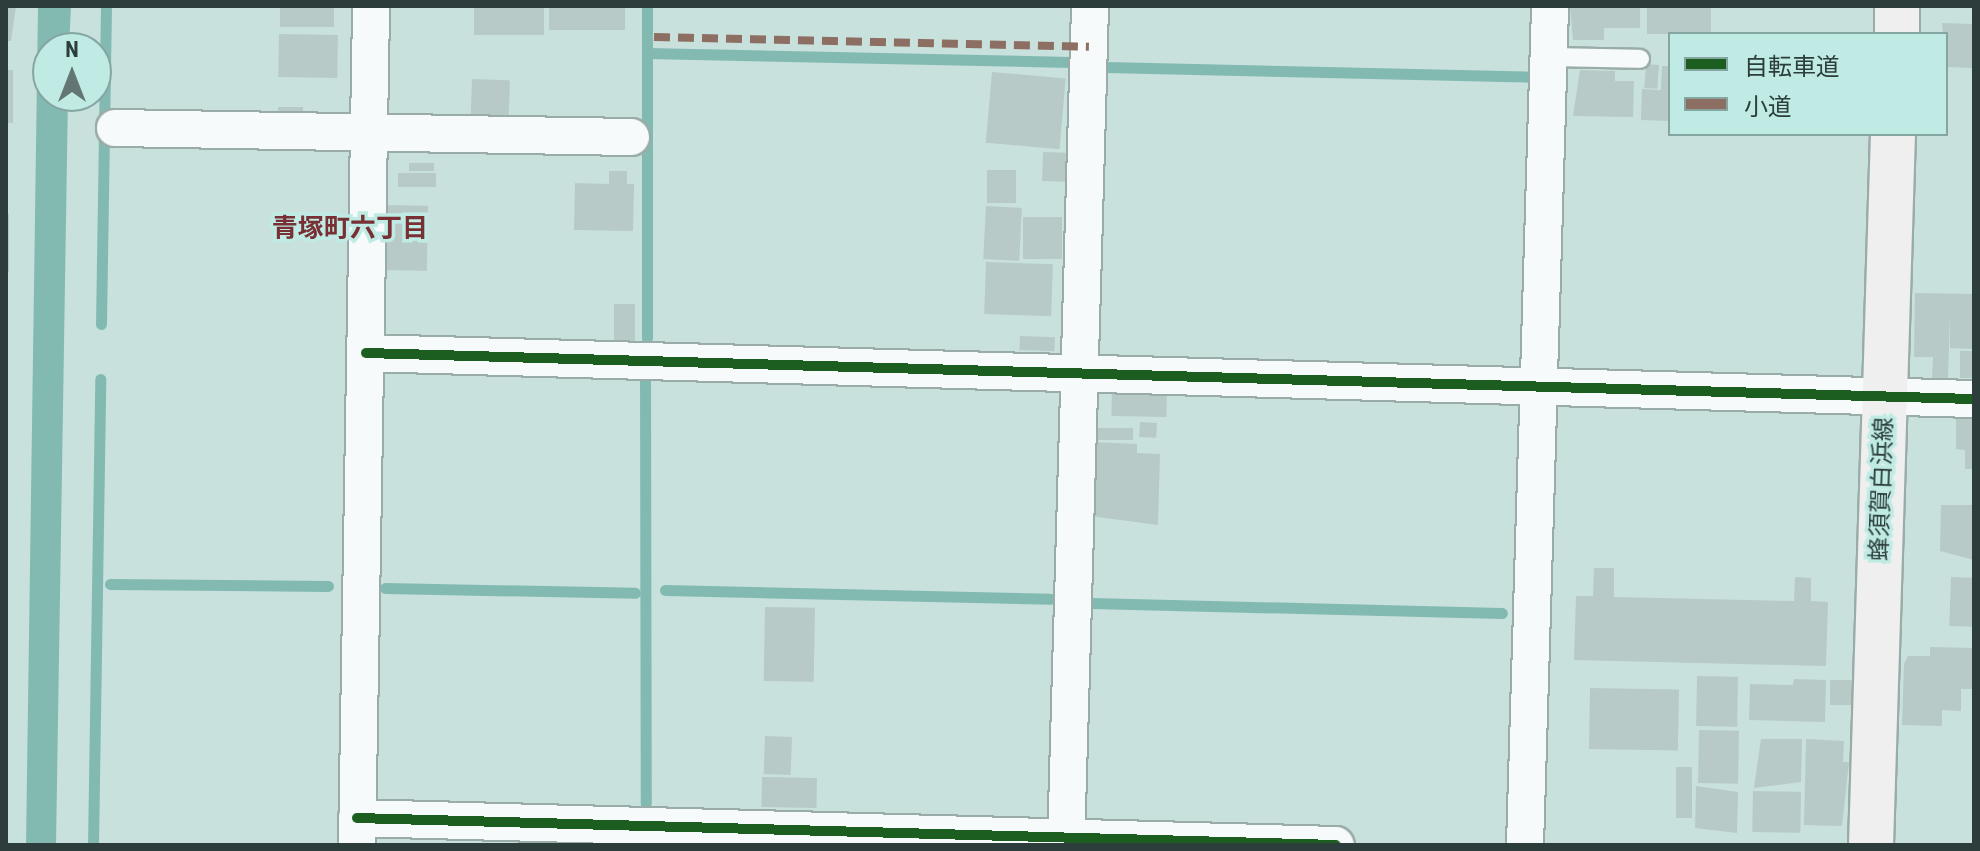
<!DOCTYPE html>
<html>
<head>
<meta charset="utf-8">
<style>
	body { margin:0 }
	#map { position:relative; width:1980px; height:851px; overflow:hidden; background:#c9e1dd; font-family:"Roboto Condensed","Noto Sans JP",sans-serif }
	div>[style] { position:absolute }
	.water>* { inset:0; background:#82bab2 }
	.stream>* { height:11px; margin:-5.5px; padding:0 5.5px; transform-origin:5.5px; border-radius:5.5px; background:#82bab2 }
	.building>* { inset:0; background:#b7cac7; transform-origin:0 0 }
	.roads { filter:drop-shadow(2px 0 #99aca8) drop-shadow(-2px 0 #99aca8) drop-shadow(0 2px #99aca8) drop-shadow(0 -2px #99aca8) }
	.service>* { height:18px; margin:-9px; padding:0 9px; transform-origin:9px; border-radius:9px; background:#f7fafa }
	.minor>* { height:36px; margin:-18px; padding:0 18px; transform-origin:18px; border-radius:18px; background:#f7fafa }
	.secondary>* { height:44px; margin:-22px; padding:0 22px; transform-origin:22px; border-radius:22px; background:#f0efef }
	.quiet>* { height:8px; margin-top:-4px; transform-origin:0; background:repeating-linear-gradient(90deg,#8d6e63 0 16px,transparent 0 24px) }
	.cycleway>* { height:10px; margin:-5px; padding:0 5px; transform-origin:5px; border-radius:5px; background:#1b5e20 }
	span { translate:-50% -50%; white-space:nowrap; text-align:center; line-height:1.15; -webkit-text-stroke:7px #bfebe4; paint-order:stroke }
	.street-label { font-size:24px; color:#2c3d3b }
	.neighbourhood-label { font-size:26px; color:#783035; font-weight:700 }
	.frame { position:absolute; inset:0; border:8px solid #2c3d3b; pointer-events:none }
	.legend { position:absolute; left:1668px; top:32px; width:280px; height:104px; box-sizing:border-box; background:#bfebe4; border:2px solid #84a5a0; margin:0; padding:10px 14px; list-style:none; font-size:24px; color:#2c3d3b }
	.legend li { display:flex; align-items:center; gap:16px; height:40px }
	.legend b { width:40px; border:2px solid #84a5a0 }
	.north { position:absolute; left:32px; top:32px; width:80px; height:80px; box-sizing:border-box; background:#bfebe4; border:2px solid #84a5a0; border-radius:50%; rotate:0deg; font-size:22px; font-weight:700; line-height:32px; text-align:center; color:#2c3d3b }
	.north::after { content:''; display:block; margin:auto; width:28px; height:36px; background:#637674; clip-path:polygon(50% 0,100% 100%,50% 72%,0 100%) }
</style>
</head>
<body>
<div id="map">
	<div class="water">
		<div style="clip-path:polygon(38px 6px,71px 6px,69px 48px,48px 48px,48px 96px,68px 96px,56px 845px,26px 845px)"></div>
	</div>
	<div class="stream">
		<div style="left:647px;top:6px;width:332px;rotate:90deg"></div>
		<div style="left:647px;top:53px;width:424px;rotate:1.2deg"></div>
		<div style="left:1106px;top:67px;width:426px;rotate:1.3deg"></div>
		<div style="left:101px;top:324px;width:318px;rotate:-89.1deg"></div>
		<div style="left:645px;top:369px;width:434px;rotate:89.9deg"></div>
		<div style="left:110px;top:584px;width:218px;rotate:0.5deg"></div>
		<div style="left:385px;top:588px;width:250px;rotate:1.1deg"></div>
		<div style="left:665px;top:590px;width:385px;rotate:1.3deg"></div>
		<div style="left:1091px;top:603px;width:411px;rotate:1.4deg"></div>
		<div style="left:93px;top:845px;width:466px;rotate:-89.1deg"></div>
	</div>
	<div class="building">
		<div style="clip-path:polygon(6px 6px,16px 6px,11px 41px,6px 41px)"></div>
		<div style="left:280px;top:6px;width:54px;height:21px"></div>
		<div style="left:474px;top:6px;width:70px;height:29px"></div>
		<div style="left:549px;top:6px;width:76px;height:24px"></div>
		<div style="clip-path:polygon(1570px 6px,1640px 6px,1640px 28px,1604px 28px,1604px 40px,1573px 40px)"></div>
		<div style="left:1647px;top:6px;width:64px;height:28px"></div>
		<div style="clip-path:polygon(1942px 23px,1974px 24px,1974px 68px,1946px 67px)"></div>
		<div style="left:279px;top:34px;width:59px;height:43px;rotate:1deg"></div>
		<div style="left:1646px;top:64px;width:13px;height:24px;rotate:4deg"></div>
		<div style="clip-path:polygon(1662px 66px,1670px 66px,1670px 121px,1641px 120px,1642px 89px,1661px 90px)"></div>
		<div style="left:6px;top:70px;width:7px;height:53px"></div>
		<div style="clip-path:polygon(1580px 70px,1615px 71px,1615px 81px,1634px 81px,1633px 117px,1573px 116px)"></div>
		<div style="left:992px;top:72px;width:74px;height:71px;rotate:5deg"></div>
		<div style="left:472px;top:79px;width:38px;height:47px;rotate:2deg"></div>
		<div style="left:278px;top:107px;width:25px;height:12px"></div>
		<div style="left:1043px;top:152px;width:23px;height:29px;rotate:2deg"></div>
		<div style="left:409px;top:163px;width:25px;height:8px"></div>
		<div style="left:987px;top:170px;width:29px;height:33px"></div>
		<div style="clip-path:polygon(609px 171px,627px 171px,627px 184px,634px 184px,633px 231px,574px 230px,575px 183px,609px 184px)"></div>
		<div style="left:398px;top:173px;width:38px;height:14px"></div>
		<div style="left:382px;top:205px;width:46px;height:65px;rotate:1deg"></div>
		<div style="left:986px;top:206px;width:36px;height:53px;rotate:3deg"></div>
		<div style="left:6px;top:214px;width:3px;height:58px"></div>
		<div style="left:1023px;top:217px;width:39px;height:42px"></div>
		<div style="left:986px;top:262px;width:67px;height:52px;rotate:2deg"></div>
		<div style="clip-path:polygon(1915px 293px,1974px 294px,1974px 349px,1950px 348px,1950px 313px,1948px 378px,1932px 378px,1933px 357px,1914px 357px)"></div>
		<div style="left:614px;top:304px;width:21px;height:42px"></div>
		<div style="left:1020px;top:336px;width:35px;height:14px;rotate:2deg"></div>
		<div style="left:1960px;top:351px;width:14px;height:27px"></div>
		<div style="left:1112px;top:384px;width:55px;height:32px;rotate:1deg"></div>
		<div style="clip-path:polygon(1956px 412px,1974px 412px,1974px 469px,1965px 469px,1965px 450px,1956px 449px)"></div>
		<div style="left:1140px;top:422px;width:17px;height:15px;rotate:3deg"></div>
		<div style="left:1097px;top:428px;width:36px;height:12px"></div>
		<div style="clip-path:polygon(1091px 442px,1137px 444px,1137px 453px,1160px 454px,1158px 525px,1090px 516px)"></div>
		<div style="clip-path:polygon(1941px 505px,1974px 505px,1974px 560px,1940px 551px)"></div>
		<div style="clip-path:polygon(1594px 568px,1614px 568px,1614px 597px,1794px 601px,1795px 577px,1811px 578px,1811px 601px,1828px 602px,1826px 666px,1574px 660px,1576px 596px,1593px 596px)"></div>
		<div style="left:1951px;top:577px;width:23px;height:49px;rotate:2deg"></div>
		<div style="left:765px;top:607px;width:50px;height:74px;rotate:1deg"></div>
		<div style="clip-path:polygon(1930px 647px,1974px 648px,1974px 689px,1961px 689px,1961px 711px,1942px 710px,1942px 726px,1902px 725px,1904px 664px,1908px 656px,1930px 656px)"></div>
		<div style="left:1697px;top:676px;width:41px;height:50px;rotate:1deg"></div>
		<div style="clip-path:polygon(1794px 679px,1826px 680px,1825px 722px,1749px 720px,1750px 684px,1793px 685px)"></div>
		<div style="left:1830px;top:680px;width:22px;height:25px"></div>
		<div style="left:1590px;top:688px;width:89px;height:61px;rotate:1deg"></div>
		<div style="left:1699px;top:730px;width:40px;height:53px;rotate:1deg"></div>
		<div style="left:765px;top:736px;width:27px;height:38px;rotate:2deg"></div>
		<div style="clip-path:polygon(1761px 739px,1802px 739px,1801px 782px,1754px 788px)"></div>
		<div style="clip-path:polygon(1806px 739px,1844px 741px,1843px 762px,1849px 762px,1842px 826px,1804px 825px)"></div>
		<div style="left:1676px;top:767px;width:16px;height:51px"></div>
		<div style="left:762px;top:777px;width:55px;height:30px;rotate:1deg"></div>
		<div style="clip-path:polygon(1696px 786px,1738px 792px,1737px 833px,1695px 828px)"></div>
		<div style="left:1753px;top:791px;width:48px;height:41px;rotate:1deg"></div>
	</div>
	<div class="roads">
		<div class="service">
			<div style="left:1548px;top:57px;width:92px;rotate:1.2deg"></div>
		</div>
		<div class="minor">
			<div style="left:115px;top:128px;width:516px;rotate:1deg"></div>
			<div style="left:366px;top:353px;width:1609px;rotate:1.64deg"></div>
			<div style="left:357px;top:818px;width:979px;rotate:1.58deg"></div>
			<div style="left:357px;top:845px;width:839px;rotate:-89.04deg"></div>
			<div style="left:1066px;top:845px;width:839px;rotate:-88.36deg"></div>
			<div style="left:1525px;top:845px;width:839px;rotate:-88.29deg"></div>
		</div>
		<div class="secondary">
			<div style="left:1897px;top:34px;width:28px;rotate:-90deg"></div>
			<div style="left:1871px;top:845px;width:711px;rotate:-88.23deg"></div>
		</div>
	</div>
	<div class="quiet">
		<div style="left:654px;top:37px;width:435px;rotate:1.3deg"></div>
	</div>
	<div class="cycleway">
		<div style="left:366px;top:353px;width:1609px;rotate:1.64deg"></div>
		<div style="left:357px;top:818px;width:979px;rotate:1.58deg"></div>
	</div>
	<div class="street-label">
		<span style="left:1882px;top:489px;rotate:-88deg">蜂須賀白浜線</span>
	</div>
	<div class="neighbourhood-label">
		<span style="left:350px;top:229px">青塚町六丁目</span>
	</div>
	<div class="frame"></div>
	<ul class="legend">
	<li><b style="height:10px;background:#1b5e20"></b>自転車道</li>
	<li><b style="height:10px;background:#8d6e63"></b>小道</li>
	</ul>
	<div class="north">N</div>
</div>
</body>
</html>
